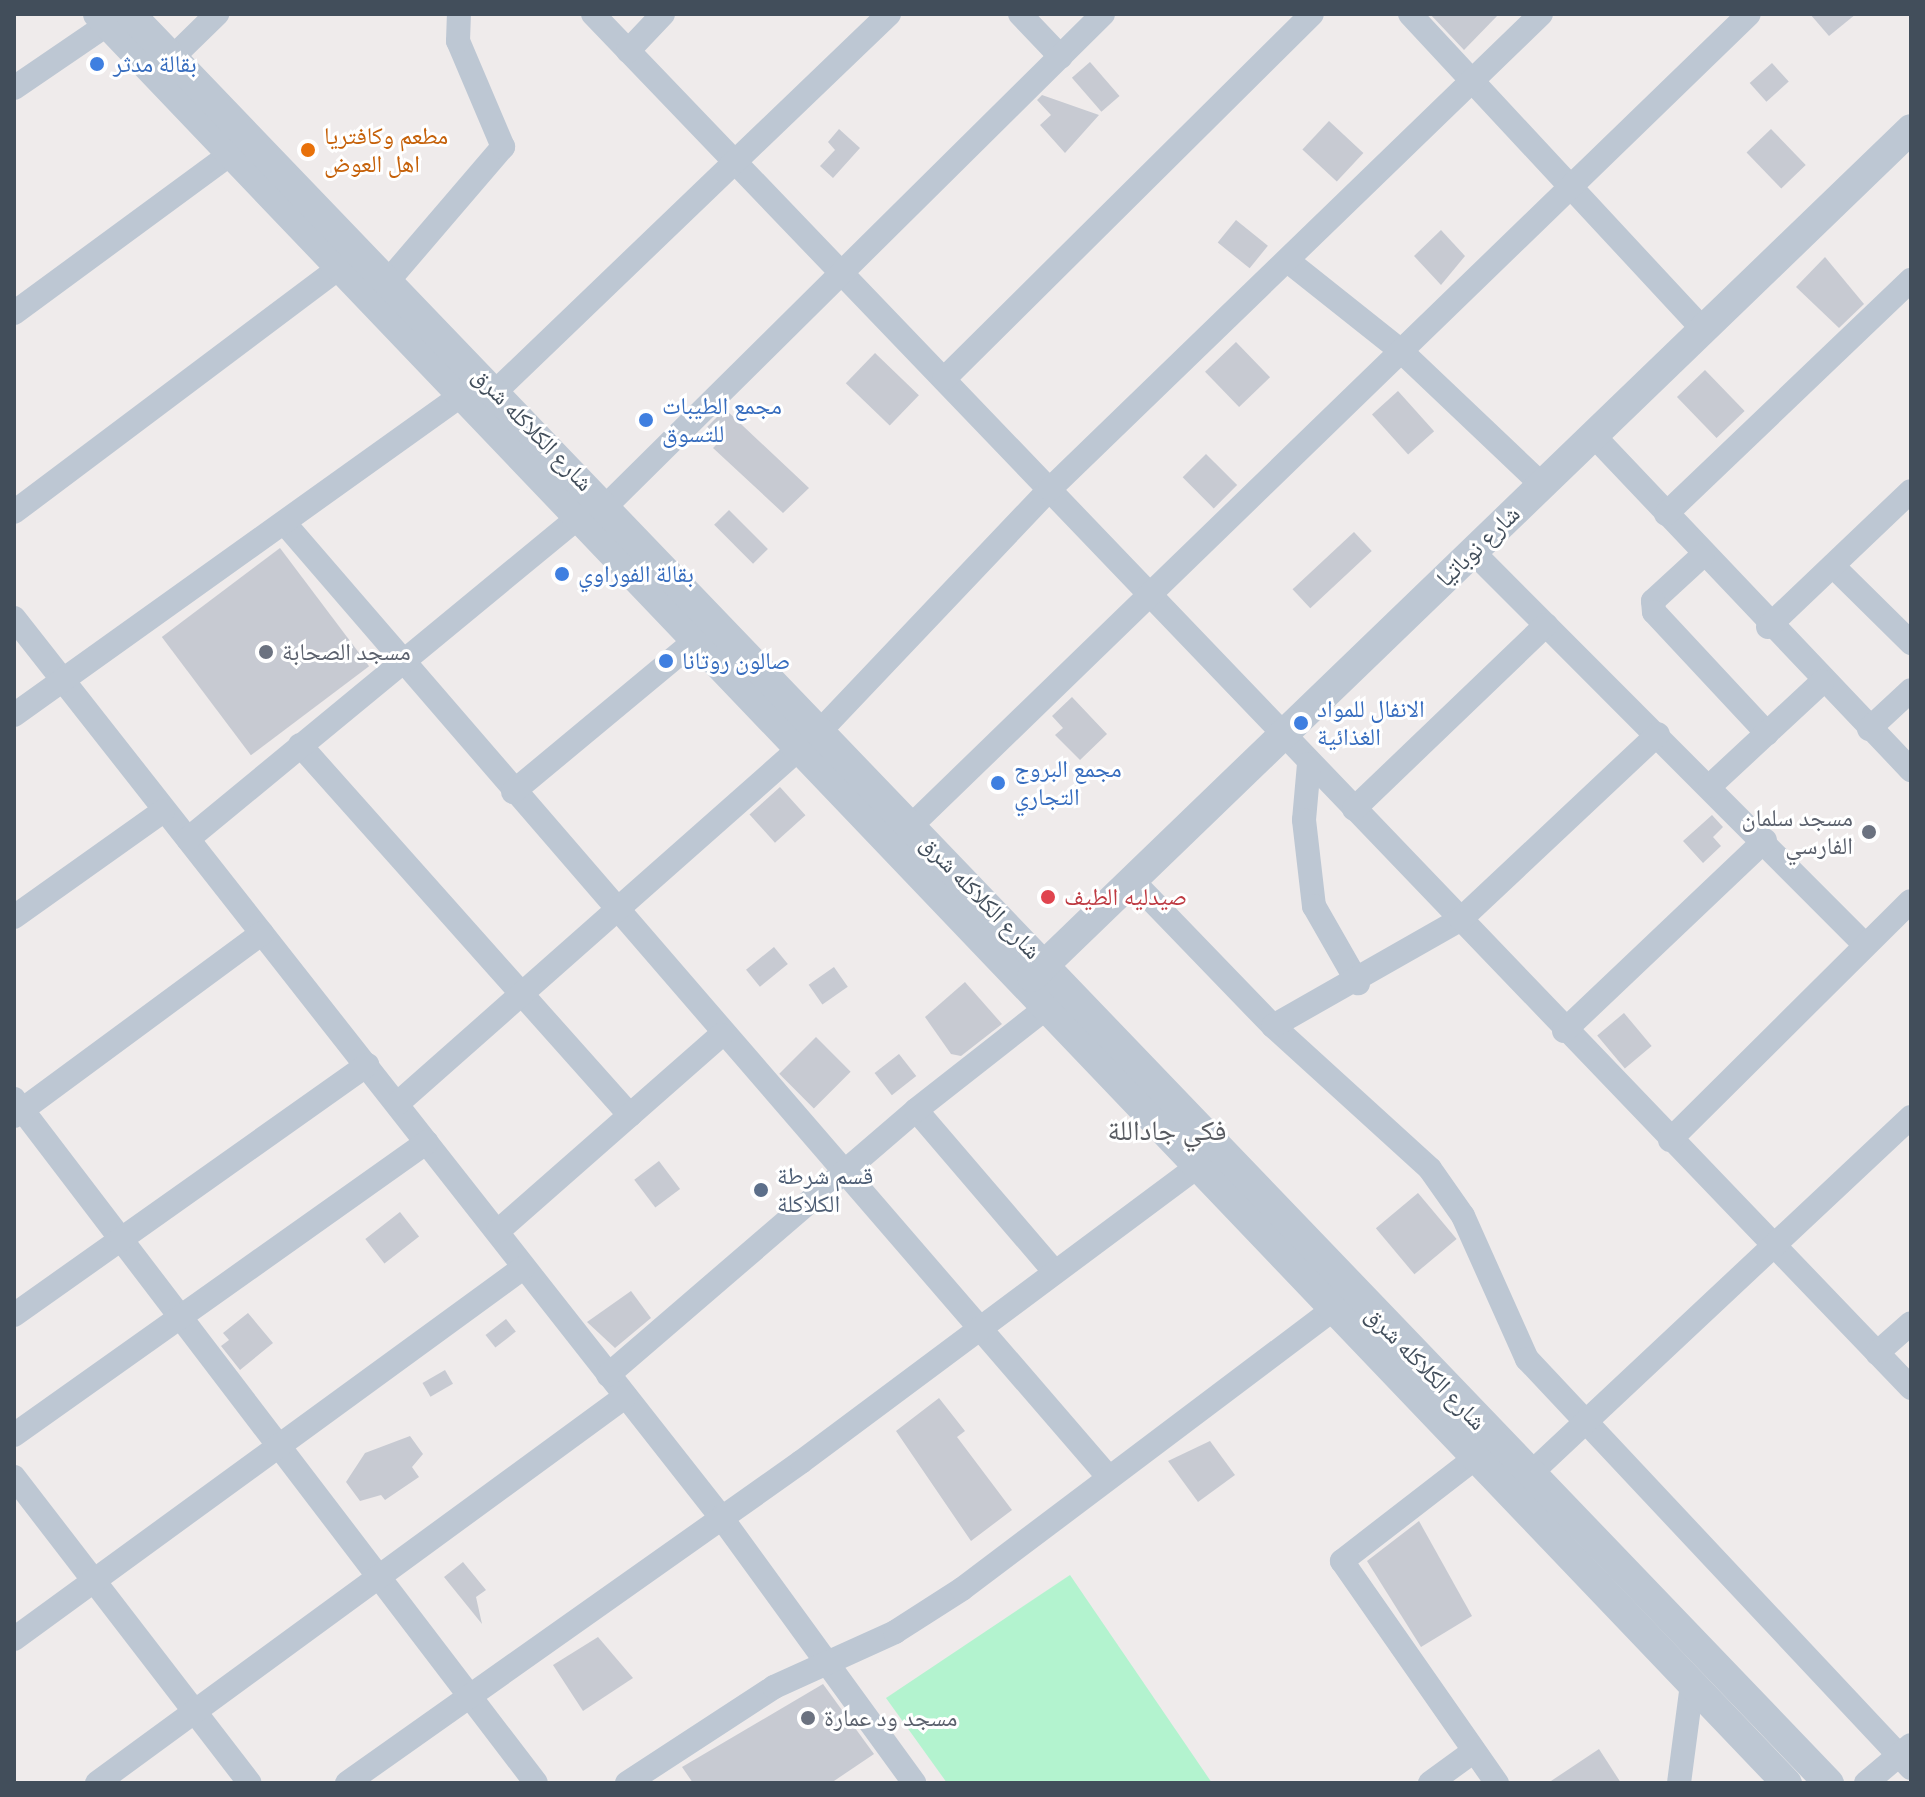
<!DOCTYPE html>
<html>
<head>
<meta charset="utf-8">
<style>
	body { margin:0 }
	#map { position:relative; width:1925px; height:1797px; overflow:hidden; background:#efebeb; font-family:Ubuntu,"Noto Naskh Arabic",sans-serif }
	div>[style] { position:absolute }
	.green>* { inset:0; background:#b3f3cf }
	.building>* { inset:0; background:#c7cad2; transform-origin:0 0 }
	.minor>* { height:24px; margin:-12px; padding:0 12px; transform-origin:12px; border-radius:12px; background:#bdc7d3 }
	.tertiary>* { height:30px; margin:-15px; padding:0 15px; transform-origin:15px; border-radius:15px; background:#bdc7d3 }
	.dots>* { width:22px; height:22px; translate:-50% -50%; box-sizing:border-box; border:4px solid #fff; border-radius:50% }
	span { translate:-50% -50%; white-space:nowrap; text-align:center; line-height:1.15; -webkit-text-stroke:6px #fff; paint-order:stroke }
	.shop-label { font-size:24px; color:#366cbe }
	.left { translate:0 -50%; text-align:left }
	.food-label { font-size:24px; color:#c56008 }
	.street-label { font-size:24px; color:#424e5b }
	.worship-label { font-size:24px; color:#5b616d }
	.right { translate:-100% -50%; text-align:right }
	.health-label { font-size:24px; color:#be3a42 }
	.service-label { font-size:24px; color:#4e5e75 }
	.quarter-label { font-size:28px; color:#585b61 }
	.frame { position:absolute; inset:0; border:16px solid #424e5b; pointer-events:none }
</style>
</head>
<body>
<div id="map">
	<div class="green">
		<div style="clip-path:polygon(1070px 1575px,1212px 1783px,947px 1783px,886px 1698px)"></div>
	</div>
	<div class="building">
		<div style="clip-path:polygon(1430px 14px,1499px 14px,1464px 50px)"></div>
		<div style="clip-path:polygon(1810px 14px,1856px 14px,1829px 36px)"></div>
		<div style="left:1090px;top:62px;width:45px;height:24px;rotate:49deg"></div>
		<div style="left:1772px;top:63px;width:25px;height:30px;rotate:48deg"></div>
		<div style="clip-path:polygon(1042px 95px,1099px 115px,1065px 153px,1040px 125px,1051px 115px,1037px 100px)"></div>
		<div style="left:1329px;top:121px;width:47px;height:39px;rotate:43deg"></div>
		<div style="clip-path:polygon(839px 129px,860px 148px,833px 178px,820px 166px,835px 150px,828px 142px)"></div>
		<div style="left:1771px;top:129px;width:50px;height:34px;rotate:46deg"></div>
		<div style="left:1236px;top:220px;width:41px;height:29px;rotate:39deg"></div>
		<div style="clip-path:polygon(1441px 230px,1465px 256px,1441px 285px,1414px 256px)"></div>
		<div style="clip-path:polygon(1825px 257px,1864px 304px,1839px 328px,1796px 287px)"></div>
		<div style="left:1236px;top:342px;width:49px;height:43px;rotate:46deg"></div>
		<div style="left:875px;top:353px;width:61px;height:42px;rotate:44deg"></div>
		<div style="left:1705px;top:370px;width:57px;height:39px;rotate:46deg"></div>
		<div style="left:1398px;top:391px;width:54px;height:35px;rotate:48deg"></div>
		<div style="clip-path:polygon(725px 409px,809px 488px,783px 513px,713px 448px,720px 441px,707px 427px)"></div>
		<div style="left:1206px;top:454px;width:44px;height:33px;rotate:45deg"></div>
		<div style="left:729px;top:510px;width:55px;height:21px;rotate:45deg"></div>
		<div style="left:1354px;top:532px;width:26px;height:84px;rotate:47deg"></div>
		<div style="left:280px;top:548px;width:148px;height:148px;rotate:53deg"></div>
		<div style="clip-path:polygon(1072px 697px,1107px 734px,1080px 760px,1055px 735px,1063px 728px,1052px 716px)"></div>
		<div style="left:780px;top:787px;width:38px;height:41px;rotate:48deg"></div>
		<div style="clip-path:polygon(1712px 815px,1723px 827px,1713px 837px,1721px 846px,1703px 863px,1683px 841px)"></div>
		<div style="left:774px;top:947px;width:22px;height:36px;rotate:51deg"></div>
		<div style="left:834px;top:967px;width:24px;height:31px;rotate:55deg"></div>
		<div style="clip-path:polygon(965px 982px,1002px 1024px,961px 1056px,951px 1054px,925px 1017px)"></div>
		<div style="left:1624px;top:1013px;width:43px;height:35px;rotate:50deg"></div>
		<div style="left:816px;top:1037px;width:49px;height:52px;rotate:45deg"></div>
		<div style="left:899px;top:1054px;width:28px;height:31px;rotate:52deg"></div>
		<div style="left:659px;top:1161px;width:35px;height:31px;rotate:53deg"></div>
		<div style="left:1418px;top:1193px;width:60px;height:55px;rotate:50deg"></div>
		<div style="left:400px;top:1212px;width:31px;height:44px;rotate:52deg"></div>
		<div style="clip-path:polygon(631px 1291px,651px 1318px,615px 1348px,587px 1322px)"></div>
		<div style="clip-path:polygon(248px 1313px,273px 1343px,240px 1370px,221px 1346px,229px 1340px,223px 1333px)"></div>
		<div style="left:506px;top:1319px;width:16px;height:26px;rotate:52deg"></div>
		<div style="left:445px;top:1370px;width:16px;height:26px;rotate:60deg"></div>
		<div style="clip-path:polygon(939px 1398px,965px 1431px,957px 1437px,1012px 1510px,971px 1541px,896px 1431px)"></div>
		<div style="clip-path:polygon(410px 1436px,423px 1454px,412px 1467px,419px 1477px,385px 1500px,381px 1495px,360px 1501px,346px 1482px,365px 1453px)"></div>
		<div style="clip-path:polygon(1210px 1441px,1235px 1475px,1198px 1502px,1168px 1461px)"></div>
		<div style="clip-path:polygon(1419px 1521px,1472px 1616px,1421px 1647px,1367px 1561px)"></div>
		<div style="clip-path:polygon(463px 1562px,486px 1590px,476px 1597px,482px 1624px,444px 1577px)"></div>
		<div style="clip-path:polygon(598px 1637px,633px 1678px,583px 1711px,553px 1665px)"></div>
		<div style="clip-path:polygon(823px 1684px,874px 1754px,831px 1783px,693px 1783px,682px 1767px)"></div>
		<div style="clip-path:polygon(1599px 1749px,1621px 1783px,1548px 1783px)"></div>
	</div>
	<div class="minor">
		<div style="left:593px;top:14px;width:1904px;rotate:46.19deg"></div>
		<div style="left:1020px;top:14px;width:59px;rotate:46.4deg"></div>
		<div style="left:1410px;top:14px;width:430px;rotate:47.1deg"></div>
		<div style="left:628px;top:51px;width:51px;rotate:-46.6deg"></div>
		<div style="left:173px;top:57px;width:62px;rotate:-44.3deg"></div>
		<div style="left:14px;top:88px;width:130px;rotate:-34.3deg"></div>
		<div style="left:1288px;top:261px;width:144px;rotate:38.5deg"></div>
		<div style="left:1401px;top:351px;width:195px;rotate:43.5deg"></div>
		<div style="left:388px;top:281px;width:177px;rotate:-49.4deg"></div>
		<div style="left:503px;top:147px;width:115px;rotate:-113deg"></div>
		<div style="left:458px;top:41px;width:27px;rotate:-88deg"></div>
		<div style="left:14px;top:313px;width:270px;rotate:-36.3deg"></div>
		<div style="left:944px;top:379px;width:518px;rotate:-44.77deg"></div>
		<div style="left:495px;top:392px;width:546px;rotate:-43.81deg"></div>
		<div style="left:1593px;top:435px;width:462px;rotate:46.5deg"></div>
		<div style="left:607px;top:505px;width:698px;rotate:-44.71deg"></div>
		<div style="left:14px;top:512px;width:408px;rotate:-36.9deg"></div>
		<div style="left:1666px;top:514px;width:339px;rotate:-43.7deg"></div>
		<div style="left:287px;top:526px;width:1253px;rotate:49.18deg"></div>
		<div style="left:1473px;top:552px;width:552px;rotate:45.07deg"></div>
		<div style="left:1703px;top:555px;width:68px;rotate:137.4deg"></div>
		<div style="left:1653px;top:601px;width:11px;rotate:85deg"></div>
		<div style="left:1654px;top:612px;width:166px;rotate:47deg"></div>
		<div style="left:1833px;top:566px;width:110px;rotate:44.6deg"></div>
		<div style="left:14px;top:618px;width:1144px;rotate:51.82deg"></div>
		<div style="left:721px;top:1517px;width:329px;rotate:54deg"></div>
		<div style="left:1768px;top:627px;width:197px;rotate:-43.6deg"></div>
		<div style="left:14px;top:715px;width:552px;rotate:-35.56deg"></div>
		<div style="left:822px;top:729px;width:331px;rotate:-46.5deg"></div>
		<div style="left:1050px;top:489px;width:683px;rotate:-44.05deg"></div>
		<div style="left:1869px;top:729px;width:57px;rotate:-42.9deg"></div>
		<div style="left:300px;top:745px;width:496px;rotate:48.3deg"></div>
		<div style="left:1309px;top:764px;width:56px;rotate:95.1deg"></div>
		<div style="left:1304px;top:820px;width:87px;rotate:83.4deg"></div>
		<div style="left:1314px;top:906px;width:89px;rotate:60.3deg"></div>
		<div style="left:1710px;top:786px;width:153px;rotate:-42.9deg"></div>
		<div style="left:513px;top:792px;width:239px;rotate:-39.7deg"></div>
		<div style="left:1354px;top:809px;width:266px;rotate:-43.8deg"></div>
		<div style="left:912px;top:825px;width:1165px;rotate:-44.1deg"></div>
		<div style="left:188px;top:839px;width:508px;rotate:-39.49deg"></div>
		<div style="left:1132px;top:880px;width:203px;rotate:46deg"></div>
		<div style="left:1273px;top:1026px;width:212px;rotate:42.3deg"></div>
		<div style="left:1430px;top:1169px;width:57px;rotate:54.9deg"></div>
		<div style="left:1463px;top:1216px;width:157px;rotate:65.9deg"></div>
		<div style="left:1527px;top:1359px;width:561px;rotate:46.81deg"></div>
		<div style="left:14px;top:917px;width:183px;rotate:-35.4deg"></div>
		<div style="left:1273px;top:1026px;width:216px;rotate:-29.6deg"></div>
		<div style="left:1461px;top:919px;width:270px;rotate:-43.2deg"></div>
		<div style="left:1564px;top:1031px;width:277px;rotate:-43.5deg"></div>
		<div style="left:14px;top:1099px;width:860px;rotate:52.65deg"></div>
		<div style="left:397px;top:1104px;width:539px;rotate:-41.47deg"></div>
		<div style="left:916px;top:1110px;width:212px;rotate:49.4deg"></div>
		<div style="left:14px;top:1116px;width:308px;rotate:-36.4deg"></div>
		<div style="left:1670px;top:1140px;width:339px;rotate:-44.8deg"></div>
		<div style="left:498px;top:1231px;width:297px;rotate:-41.3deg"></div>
		<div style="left:14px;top:1315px;width:433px;rotate:-35.3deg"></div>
		<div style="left:1877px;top:1353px;width:45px;rotate:-41.4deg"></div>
		<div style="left:608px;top:1375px;width:406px;rotate:-40.7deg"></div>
		<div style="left:916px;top:1110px;width:183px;rotate:-38.1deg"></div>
		<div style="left:14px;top:1435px;width:506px;rotate:-35.35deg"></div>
		<div style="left:1474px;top:1459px;width:167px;rotate:142.3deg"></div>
		<div style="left:1342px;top:1561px;width:271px;rotate:55.1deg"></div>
		<div style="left:1530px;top:1474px;width:522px;rotate:-43.14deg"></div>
		<div style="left:14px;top:1477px;width:386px;rotate:52.4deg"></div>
		<div style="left:14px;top:1639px;width:630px;rotate:-36.09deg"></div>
		<div style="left:97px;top:1783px;width:655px;rotate:-36.19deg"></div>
		<div style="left:347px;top:1783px;width:556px;rotate:-35.26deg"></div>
		<div style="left:801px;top:1462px;width:494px;rotate:-36.7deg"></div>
		<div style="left:627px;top:1783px;width:176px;rotate:-33.1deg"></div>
		<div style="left:774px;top:1687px;width:133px;rotate:-24.4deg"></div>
		<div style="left:895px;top:1632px;width:80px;rotate:-32.7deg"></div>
		<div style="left:962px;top:1589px;width:463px;rotate:-37deg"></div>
		<div style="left:1430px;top:1783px;width:54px;rotate:-36deg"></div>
		<div style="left:1679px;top:1783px;width:100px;rotate:-82.5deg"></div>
		<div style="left:1866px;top:1783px;width:59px;rotate:-40.2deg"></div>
	</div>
	<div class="tertiary">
		<div style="left:98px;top:14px;width:2446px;rotate:46.33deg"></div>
		<div style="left:130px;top:14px;width:2453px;rotate:46.16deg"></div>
		<div style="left:1032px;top:977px;width:1221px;rotate:-43.97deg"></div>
	</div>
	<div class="dots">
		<div style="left:97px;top:64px;background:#3f7fe0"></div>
		<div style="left:308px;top:150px;background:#e8710a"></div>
		<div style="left:646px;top:420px;background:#3f7fe0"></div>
		<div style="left:562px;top:574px;background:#3f7fe0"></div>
		<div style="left:266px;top:652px;background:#6b7280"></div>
		<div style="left:666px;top:661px;background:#3f7fe0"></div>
		<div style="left:1301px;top:723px;background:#3f7fe0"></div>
		<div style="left:998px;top:783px;background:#3f7fe0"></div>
		<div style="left:1869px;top:832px;background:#6b7280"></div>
		<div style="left:1048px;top:897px;background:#e0444e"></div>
		<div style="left:761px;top:1190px;background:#5c6f8a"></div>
		<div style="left:808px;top:1718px;background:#6b7280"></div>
	</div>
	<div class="shop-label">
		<span class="left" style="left:113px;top:64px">بقالة مدثر</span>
		<span class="left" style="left:662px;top:420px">مجمع الطيبات<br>للتسوق</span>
		<span class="left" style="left:578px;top:574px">بقالة الفوراوي</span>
		<span class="left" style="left:682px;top:661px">صالون روتانا</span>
		<span class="left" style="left:1317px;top:723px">الانفال للمواد<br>الغذائية</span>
		<span class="left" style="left:1014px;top:783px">مجمع البروج<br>التجاري</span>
	</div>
	<div class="food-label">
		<span class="left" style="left:324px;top:150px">مطعم وكافتريا<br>اهل العوض</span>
	</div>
	<div class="street-label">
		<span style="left:533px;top:429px;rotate:46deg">شارع الكلاكله شرق</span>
		<span style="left:1478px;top:546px;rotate:-44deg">شارع نوباتيا</span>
		<span style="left:981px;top:897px;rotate:46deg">شارع الكلاكله شرق</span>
		<span style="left:1426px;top:1368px;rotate:46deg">شارع الكلاكله شرق</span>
	</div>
	<div class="worship-label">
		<span class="left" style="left:282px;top:652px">مسجد الصحابة</span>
		<span class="right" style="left:1853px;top:832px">مسجد سلمان<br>الفارسي</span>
		<span class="left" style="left:824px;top:1718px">مسجد ود عمارة</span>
	</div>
	<div class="health-label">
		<span class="left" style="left:1064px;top:897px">صيدليه الطيف</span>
	</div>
	<div class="service-label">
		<span class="left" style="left:777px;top:1190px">قسم شرطة<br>الكلاكلة</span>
	</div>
	<div class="quarter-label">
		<span style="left:1167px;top:1130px">فكي جاداللة</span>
	</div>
	<div class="frame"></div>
</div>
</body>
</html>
